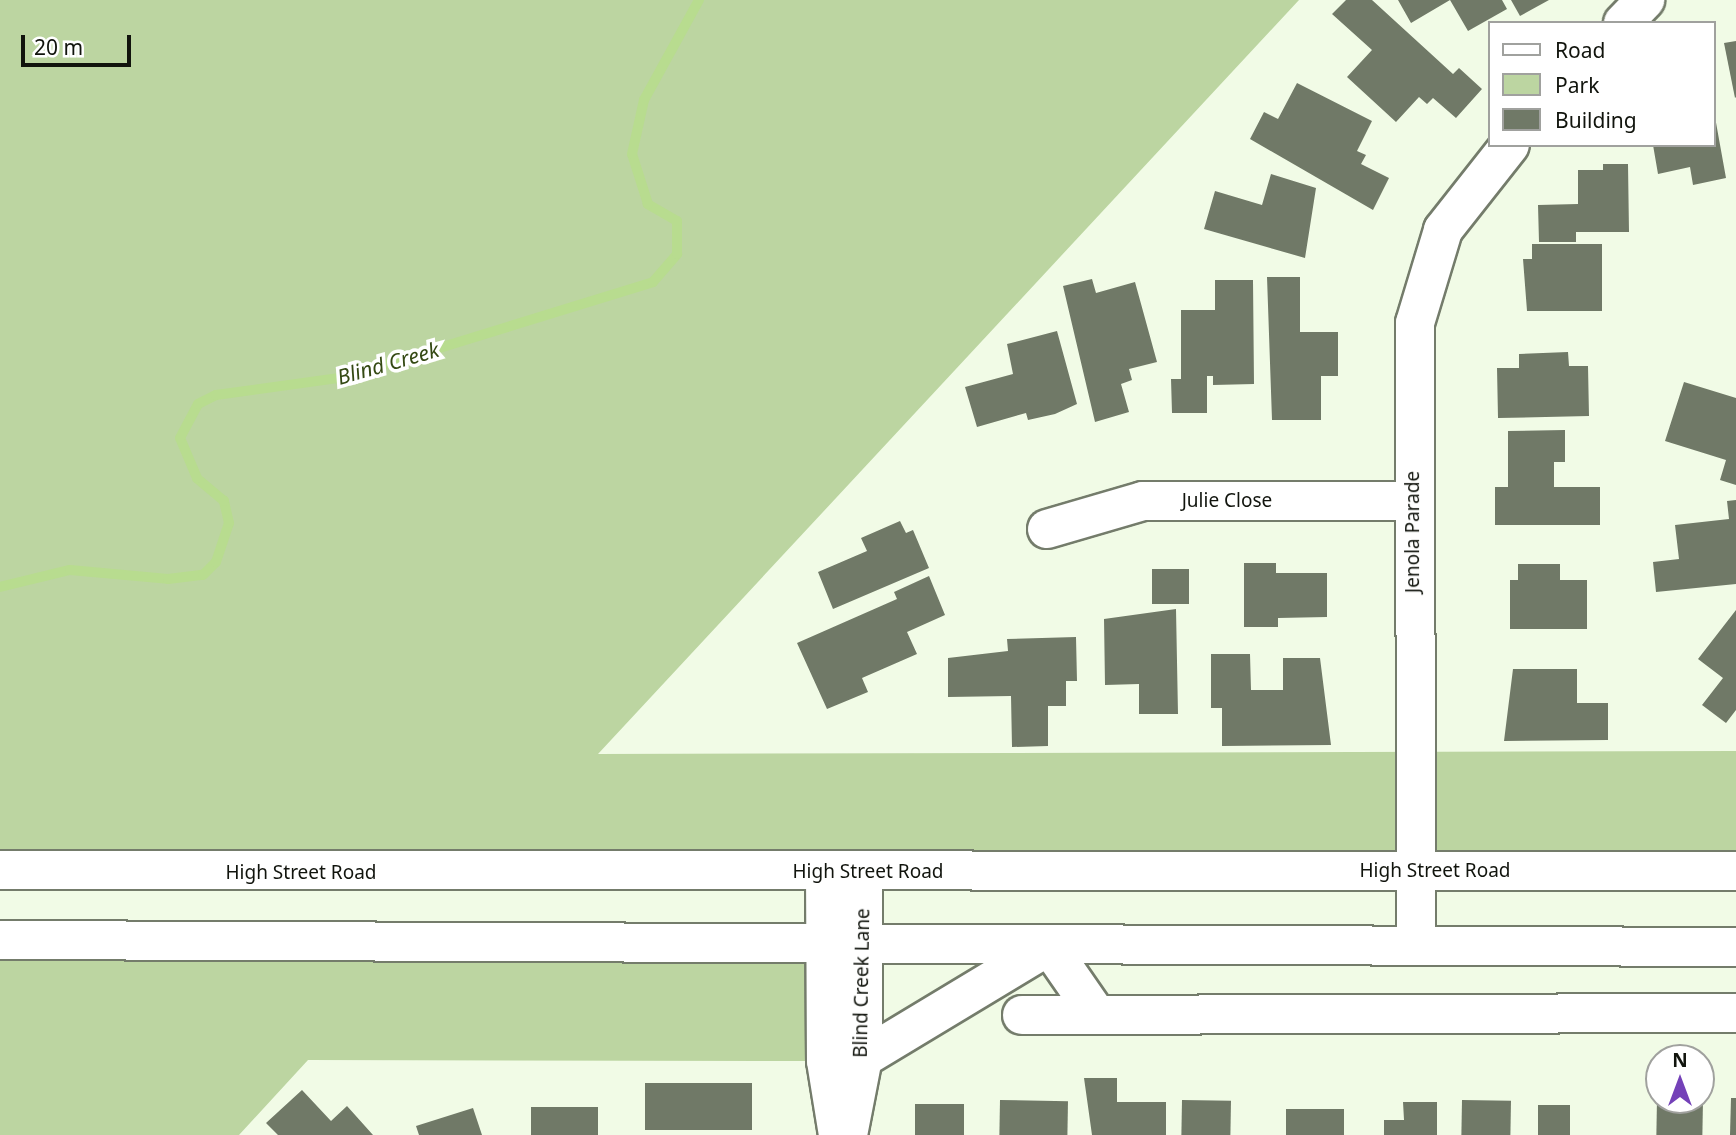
<!DOCTYPE html>
<html>
<head>
<meta charset="utf-8">
<style>
	body { margin:0 }
	#map { position:relative; width:1736px; height:1135px; overflow:hidden; background:#f1fbe6; font-family:"Noto Sans",sans-serif }
	div>[style] { position:absolute }
	.green>* { inset:0; background:#bcd5a1 }
	.stream>* { height:10px; margin:-5px; padding:0 5px; transform-origin:5px; border-radius:5px; background:#b8dc8f }
	.building>* { inset:0; background:#707967; transform-origin:0 0 }
	.roads { filter:drop-shadow(2px 0 #747c6b) drop-shadow(-2px 0 #747c6b) drop-shadow(0 2px #747c6b) drop-shadow(0 -2px #747c6b) }
	.minor>* { height:38px; margin:-19px; padding:0 19px; transform-origin:19px; border-radius:19px; background:#fff }
	.major>* { height:38px; margin:-19px; padding:0 19px; transform-origin:19px; border-radius:19px; background:#fff }
	span { translate:-50% -50%; white-space:nowrap; text-align:center; line-height:1.15; -webkit-text-stroke:7px #fff; paint-order:stroke }
	.street-label { font-size:19px; color:#11140d }
	.water-label { font-size:21px; color:#344913; font-style:italic }
	.legend { position:absolute; left:1488px; top:21px; width:228px; height:126px; box-sizing:border-box; background:#fff; border:2px solid #a0a19e; margin:0; padding:9px 12px; list-style:none; font-size:21px; color:#11140d }
	.legend li { display:flex; align-items:center; gap:14px; height:35px }
	.legend b { width:35px; border:2px solid #a0a19e }
	.north { position:absolute; left:1645px; top:1044px; width:70px; height:70px; box-sizing:border-box; background:#fff; border:2px solid #a0a19e; border-radius:50%; rotate:0deg; font-size:19px; font-weight:700; line-height:28px; text-align:center; color:#11140d }
	.north::after { content:''; display:block; margin:auto; width:24px; height:32px; background:#7441b8; clip-path:polygon(50% 0,100% 100%,50% 72%,0 100%) }
	.scale { position:absolute; left:21px; top:35px; width:110px; height:32px; box-sizing:border-box; border:4px solid #11140d; border-top:0; padding-left:9px; font-size:21px; line-height:24px; white-space:nowrap; color:#11140d; -webkit-text-stroke:5px #fff; paint-order:stroke }
</style>
</head>
<body>
<div id="map">
	<div class="green">
		<div style="clip-path:polygon(0 0,1299px 0,598px 754px,1736px 751px,1736px 871px,0 868px)"></div>
		<div style="clip-path:polygon(0 940px,825px 946px,826px 1061px,308px 1060px,239px 1135px,0 1135px)"></div>
	</div>
	<div class="stream">
		<div style="left:0;top:587px;width:72px;rotate:-13.7deg"></div>
		<div style="left:70px;top:570px;width:98px;rotate:5.2deg"></div>
		<div style="left:168px;top:579px;width:35px;rotate:-7deg"></div>
		<div style="left:203px;top:575px;width:18px;rotate:-45deg"></div>
		<div style="left:216px;top:562px;width:41px;rotate:-71.6deg"></div>
		<div style="left:229px;top:523px;width:23px;rotate:-103deg"></div>
		<div style="left:224px;top:501px;width:35px;rotate:-140deg"></div>
		<div style="left:197px;top:478px;width:43px;rotate:-113deg"></div>
		<div style="left:180px;top:438px;width:38px;rotate:-62deg"></div>
		<div style="left:198px;top:404px;width:20px;rotate:-27deg"></div>
		<div style="left:216px;top:395px;width:130px;rotate:-7.9deg"></div>
		<div style="left:345px;top:377px;width:322px;rotate:-17.1deg"></div>
		<div style="left:653px;top:282px;width:37px;rotate:-49deg"></div>
		<div style="left:677px;top:254px;width:33px;rotate:-90deg"></div>
		<div style="left:677px;top:221px;width:34px;rotate:-150deg"></div>
		<div style="left:648px;top:204px;width:52px;rotate:-107.7deg"></div>
		<div style="left:632px;top:154px;width:55px;rotate:-77.5deg"></div>
		<div style="left:644px;top:100px;width:114px;rotate:-61.2deg"></div>
	</div>
	<div class="building">
		<div style="clip-path:polygon(1346px 0,1372px 0,1453px 74px,1459px 68px,1482px 89px,1456px 118px,1433px 98px,1427px 104px,1419px 97px,1396px 122px,1347px 77px,1372px 50px,1332px 14px)"></div>
		<div style="clip-path:polygon(1398px 0,1502px 0,1507px 9px,1468px 31px,1450px 0,1411px 23px)"></div>
		<div style="clip-path:polygon(1511px 0,1549px 0,1520px 16px)"></div>
		<div style="clip-path:polygon(1736px 41px,1736px 97px,1735px 98px,1724px 43px)"></div>
		<div style="clip-path:polygon(1297px 83px,1372px 121px,1357px 151px,1366px 155px,1361px 164px,1389px 178px,1373px 210px,1250px 139px,1264px 112px,1278px 119px)"></div>
		<div style="clip-path:polygon(1715px 117px,1726px 178px,1693px 185px,1690px 167px,1658px 174px,1653px 145px,1713px 145px)"></div>
		<div style="clip-path:polygon(1603px 164px,1628px 164px,1629px 232px,1576px 232px,1576px 242px,1539px 242px,1538px 205px,1578px 204px,1578px 170px,1603px 170px)"></div>
		<div style="clip-path:polygon(1271px 174px,1316px 188px,1305px 258px,1204px 229px,1215px 191px,1262px 205px)"></div>
		<div style="clip-path:polygon(1532px 244px,1602px 244px,1602px 311px,1527px 311px,1523px 259px,1532px 259px)"></div>
		<div style="clip-path:polygon(1267px 277px,1300px 277px,1300px 332px,1338px 332px,1338px 376px,1321px 376px,1321px 420px,1272px 420px)"></div>
		<div style="clip-path:polygon(1092px 279px,1096px 293px,1135px 282px,1157px 362px,1129px 369px,1132px 380px,1121px 384px,1129px 412px,1095px 422px,1063px 286px)"></div>
		<div style="clip-path:polygon(1215px 280px,1253px 280px,1254px 384px,1213px 385px,1213px 376px,1207px 376px,1207px 413px,1172px 413px,1171px 379px,1181px 379px,1181px 310px,1215px 310px)"></div>
		<div style="clip-path:polygon(1057px 331px,1077px 404px,1055px 414px,1028px 420px,1026px 413px,977px 427px,965px 387px,1013px 374px,1007px 344px)"></div>
		<div style="clip-path:polygon(1568px 352px,1569px 366px,1588px 366px,1589px 416px,1498px 418px,1497px 368px,1519px 368px,1519px 354px)"></div>
		<div style="clip-path:polygon(1684px 382px,1736px 398px,1736px 485px,1720px 480px,1726px 460px,1665px 441px)"></div>
		<div style="clip-path:polygon(1565px 430px,1565px 462px,1554px 462px,1554px 487px,1600px 487px,1600px 525px,1495px 525px,1495px 487px,1508px 487px,1508px 431px)"></div>
		<div style="clip-path:polygon(1736px 500px,1736px 584px,1656px 592px,1653px 562px,1679px 559px,1675px 525px,1729px 519px,1727px 501px)"></div>
		<div style="clip-path:polygon(900px 521px,906px 533px,913px 530px,929px 568px,833px 609px,818px 572px,867px 551px,861px 538px)"></div>
		<div style="clip-path:polygon(1244px 563px,1276px 563px,1276px 573px,1327px 573px,1327px 617px,1278px 618px,1278px 627px,1244px 627px)"></div>
		<div style="clip-path:polygon(1518px 564px,1560px 564px,1560px 580px,1587px 580px,1587px 629px,1510px 629px,1510px 580px,1518px 580px)"></div>
		<div style="left:1152px;top:569px;width:37px;height:35px"></div>
		<div style="clip-path:polygon(929px 576px,945px 615px,907px 632px,917px 654px,862px 678px,868px 692px,827px 709px,797px 643px,897px 599px,894px 592px)"></div>
		<div style="clip-path:polygon(1176px 609px,1178px 714px,1139px 714px,1139px 684px,1105px 685px,1104px 619px)"></div>
		<div style="clip-path:polygon(1736px 610px,1736px 710px,1726px 723px,1702px 705px,1723px 678px,1698px 659px)"></div>
		<div style="clip-path:polygon(1076px 637px,1077px 681px,1066px 681px,1066px 706px,1048px 706px,1048px 746px,1012px 747px,1011px 696px,948px 697px,948px 658px,1008px 651px,1007px 639px)"></div>
		<div style="clip-path:polygon(1211px 654px,1250px 654px,1251px 690px,1283px 690px,1283px 658px,1320px 658px,1331px 745px,1222px 746px,1222px 708px,1211px 708px)"></div>
		<div style="clip-path:polygon(1513px 669px,1577px 669px,1577px 703px,1608px 703px,1608px 740px,1504px 741px)"></div>
		<div style="clip-path:polygon(1084px 1078px,1117px 1078px,1117px 1102px,1166px 1102px,1166px 1135px,1092px 1135px)"></div>
		<div style="left:645px;top:1083px;width:107px;height:47px"></div>
		<div style="clip-path:polygon(302px 1090px,331px 1121px,347px 1106px,373px 1135px,278px 1135px,266px 1123px)"></div>
		<div style="clip-path:polygon(1731px 1098px,1736px 1098px,1736px 1135px,1730px 1135px)"></div>
		<div style="left:1657px;top:1099px;width:46px;height:36px;rotate:1deg"></div>
		<div style="left:1000px;top:1100px;width:68px;height:35px;rotate:1deg"></div>
		<div style="left:1182px;top:1100px;width:49px;height:35px;rotate:1deg"></div>
		<div style="left:1462px;top:1100px;width:49px;height:35px;rotate:1deg"></div>
		<div style="clip-path:polygon(1403px 1102px,1437px 1102px,1437px 1135px,1384px 1135px,1384px 1120px,1404px 1120px)"></div>
		<div style="left:915px;top:1104px;width:49px;height:31px"></div>
		<div style="left:1538px;top:1105px;width:32px;height:30px"></div>
		<div style="left:531px;top:1107px;width:67px;height:28px"></div>
		<div style="clip-path:polygon(473px 1108px,482px 1135px,419px 1135px,416px 1126px)"></div>
		<div style="left:1344px;top:1109px;width:26px;height:58px;rotate:90deg"></div>
	</div>
	<div class="roads">
		<div class="minor">
			<div style="left:1623px;top:23px;width:32px;rotate:-46deg"></div>
			<div style="left:1047px;top:529px;width:100px;rotate:-16.3deg"></div>
			<div style="left:1143px;top:501px;width:270px"></div>
			<div style="left:825px;top:872px;width:189px;rotate:89.7deg"></div>
			<div style="left:826px;top:1061px;width:75px;rotate:80.8deg"></div>
			<div style="left:1416px;top:946px;width:623px;rotate:-90.09deg"></div>
			<div style="left:1415px;top:323px;width:97px;rotate:-73.2deg"></div>
			<div style="left:1443px;top:230px;width:108px;rotate:-51.8deg"></div>
			<div style="left:1022px;top:1015px;width:714px;rotate:-0.16deg"></div>
			<div style="left:863px;top:1058px;width:217px;rotate:-31.1deg"></div>
			<div style="left:1049px;top:946px;width:83px;rotate:55.3deg"></div>
			<div style="left:848px;top:1135px;width:78px;rotate:-79deg"></div>
			<div style="left:863px;top:1058px;width:186px;rotate:-90deg"></div>
		</div>
		<div class="major">
			<div style="left:0;top:870px;width:1736px;rotate:0.03deg"></div>
			<div style="left:0;top:940px;width:1736px;rotate:0.23deg"></div>
		</div>
	</div>
	<div class="street-label">
		<span style="left:1227px;top:501px">Julie Close</span>
		<span style="left:1413px;top:532px;rotate:-90deg">Jenola Parade</span>
		<span style="left:1435px;top:871px">High Street Road</span>
		<span style="left:868px;top:872px">High Street Road</span>
		<span style="left:301px;top:873px">High Street Road</span>
		<span style="left:862px;top:983px;rotate:-89deg">Blind Creek Lane</span>
	</div>
	<div class="water-label">
		<span style="left:388px;top:363px;rotate:-16deg">Blind Creek</span>
	</div>
	<ul class="legend">
	<li><b style="height:9px;background:#fff"></b>Road</li>
	<li><b style="height:19px;background:#bcd5a1"></b>Park</li>
	<li><b style="height:19px;background:#707967"></b>Building</li>
	</ul>
	<div class="north">N</div>
	<div class="scale">20 m</div>
</div>
</body>
</html>
